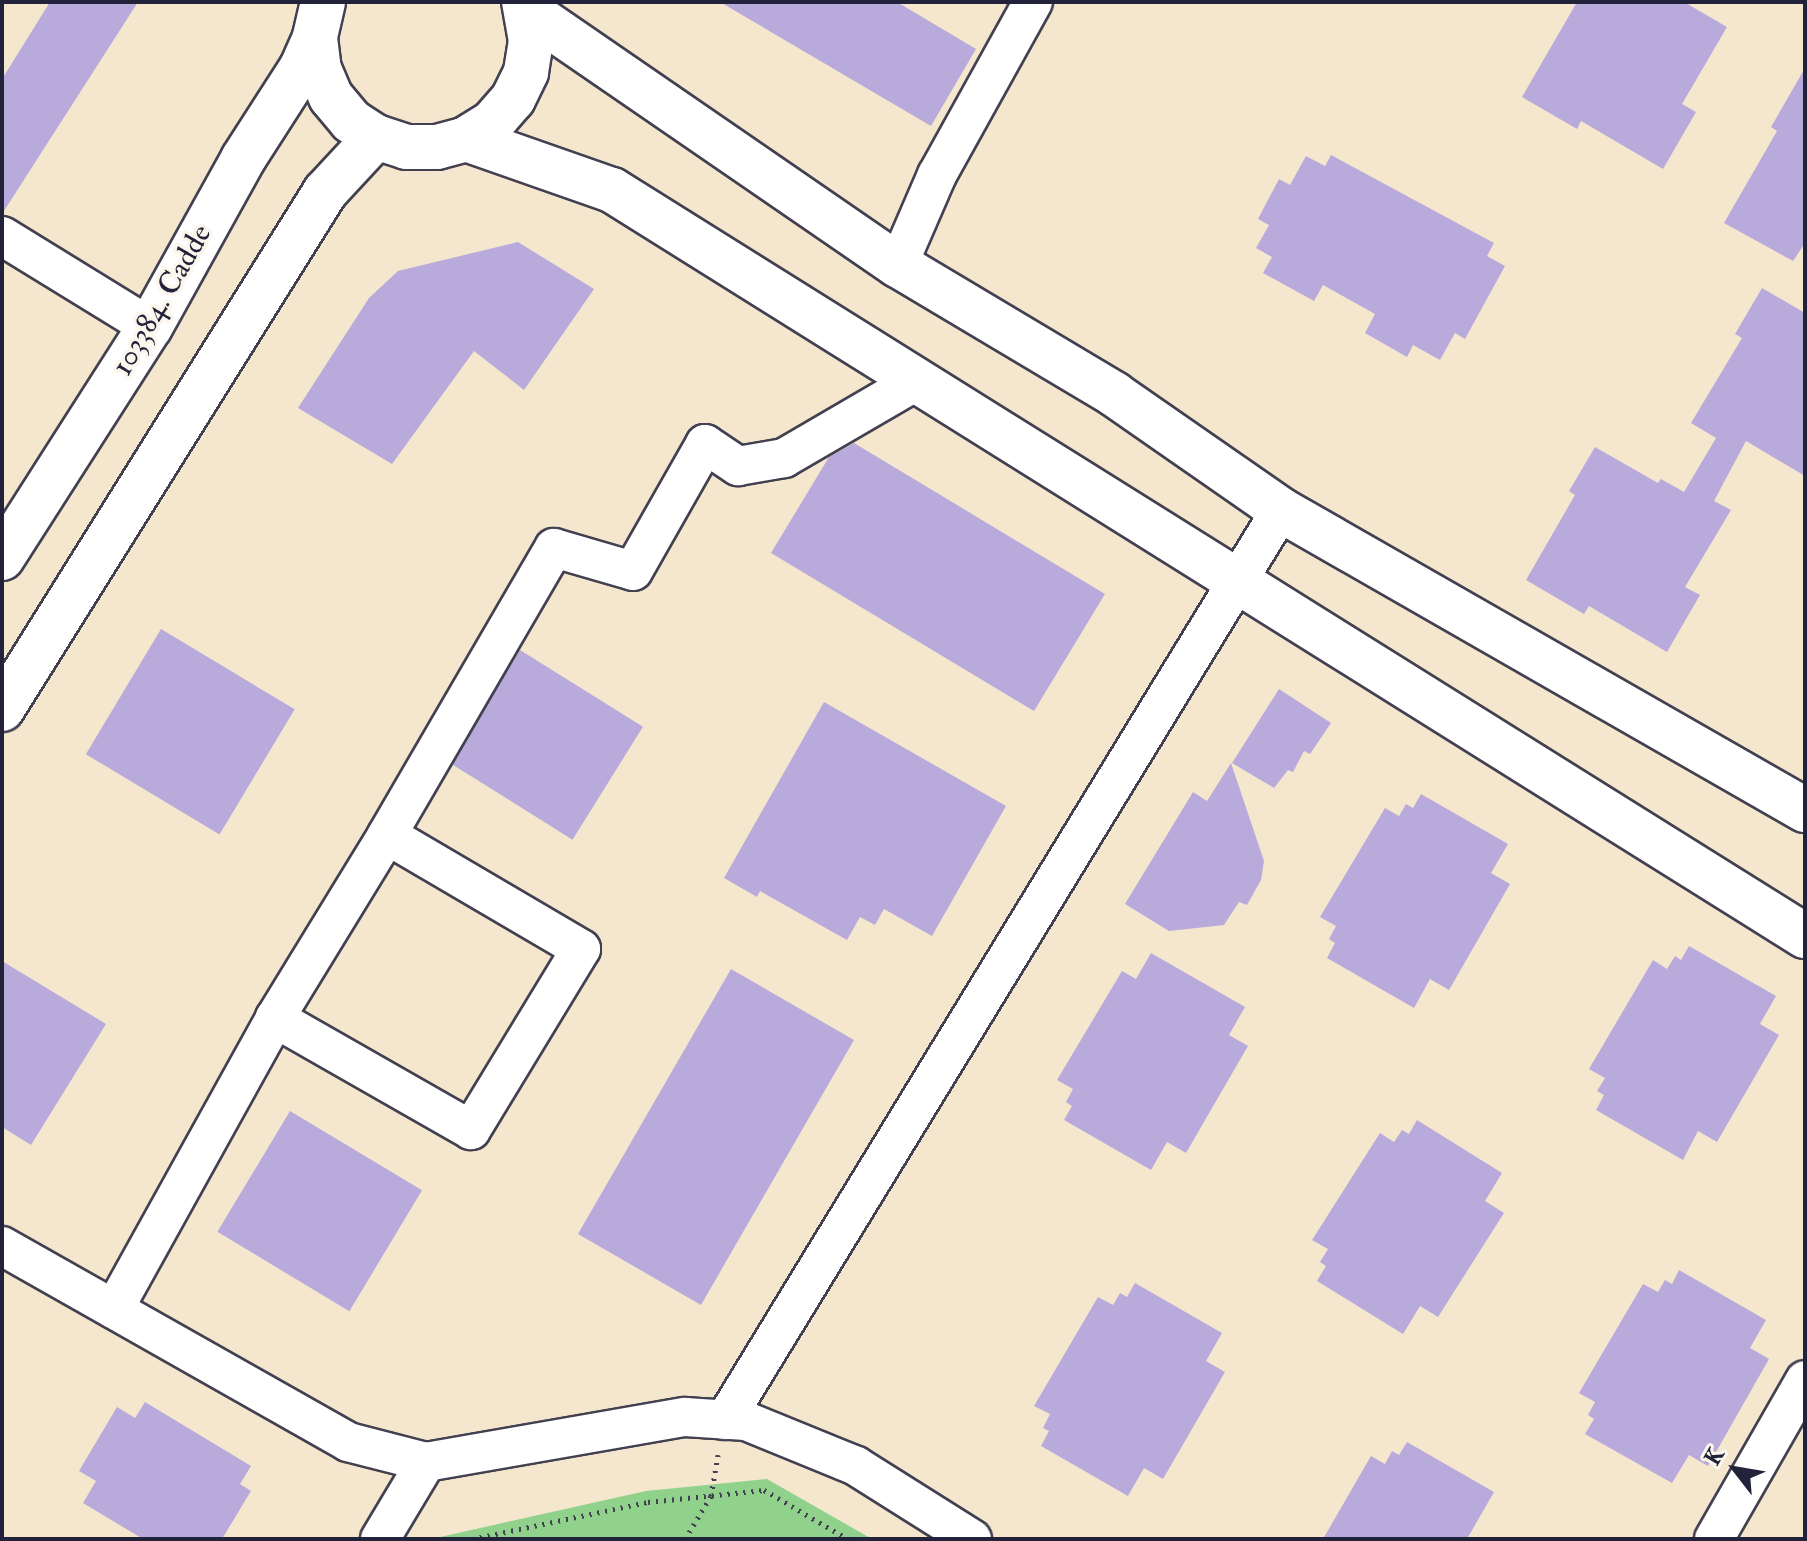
<!DOCTYPE html>
<html>
<head>
<meta charset="utf-8">
<style>
	body { margin:0 }
	#map { position:relative; width:1807px; height:1541px; overflow:hidden; background:#f5e7ce; font-family:"IM FELL Double Pica",serif }
	div>[style] { position:absolute }
	.green>* { inset:0; background:#90d28b }
	.building>* { inset:0; background:#b9aadc; transform-origin:0 0 }
	.path>* { height:5px; margin-top:-2.5px; transform-origin:0; background:repeating-linear-gradient(90deg,#424051 0 2px,transparent 0 8px) }
	.roads { filter:drop-shadow(2px 0 #424051) drop-shadow(-2px 0 #424051) drop-shadow(0 2px #424051) drop-shadow(0 -2px #424051) }
	.street>* { height:38px; margin:-19px; padding:0 19px; transform-origin:19px; border-radius:19px; background:#fff }
	.secondary>* { height:44px; margin:-22px; padding:0 22px; transform-origin:22px; border-radius:22px; background:#fff }
	span { translate:-50% -50%; white-space:nowrap; text-align:center; line-height:1.15; -webkit-text-stroke:7px #fbf7ec; paint-order:stroke }
	.street-label { font-size:30px; color:#22223b }
	.frame { position:absolute; inset:0; border:4px solid #22223b; pointer-events:none }
	.north { position:absolute; left:1695px; top:1429px; width:80px; height:80px; -webkit-text-stroke:6px #fbf7ec; paint-order:stroke; rotate:301deg; font-size:22px; font-weight:700; line-height:32px; text-align:center; color:#22223b }
	.north::after { content:''; display:block; margin:auto; width:28px; height:36px; background:#22223b; clip-path:polygon(50% 0,100% 100%,50% 72%,0 100%) }
</style>
</head>
<body>
<div id="map">
	<div class="green">
		<div style="clip-path:polygon(767px 1479px,872px 1539px,431px 1539px,646px 1491px)"></div>
	</div>
	<div class="building">
		<div style="clip-path:polygon(50px 2px,138px 2px,2px 214px,2px 79px)"></div>
		<div style="clip-path:polygon(720px 2px,897px 2px,976px 49px,931px 126px)"></div>
		<div style="clip-path:polygon(1577px 2px,1684px 2px,1727px 27px,1682px 104px,1696px 112px,1663px 169px,1581px 121px,1577px 129px,1522px 97px)"></div>
		<div style="clip-path:polygon(1805px 68px,1805px 243px,1793px 261px,1724px 223px,1777px 131px,1771px 127px)"></div>
		<div style="clip-path:polygon(1331px 155px,1494px 243px,1487px 256px,1505px 266px,1465px 339px,1455px 333px,1440px 360px,1413px 345px,1407px 357px,1365px 333px,1375px 314px,1323px 285px,1314px 301px,1263px 273px,1272px 257px,1256px 248px,1269px 225px,1258px 219px,1279px 179px,1290px 185px,1306px 156px,1325px 166px)"></div>
		<div style="clip-path:polygon(518px 242px,594px 289px,524px 390px,474px 351px,392px 464px,298px 408px,369px 298px,398px 271px)"></div>
		<div style="clip-path:polygon(1762px 288px,1805px 313px,1805px 476px,1746px 441px,1714px 501px,1731px 510px,1685px 587px,1700px 595px,1667px 652px,1589px 606px,1584px 614px,1526px 580px,1575px 495px,1569px 491px,1595px 447px,1658px 483px,1661px 479px,1684px 492px,1716px 438px,1691px 423px,1742px 338px,1735px 334px)"></div>
		<div style="clip-path:polygon(854px 443px,1105px 594px,1034px 711px,771px 553px,829px 457px)"></div>
		<div style="left:161px;top:629px;width:156px;height:146px;rotate:31deg"></div>
		<div style="left:520px;top:650px;width:145px;height:133px;rotate:32deg"></div>
		<div style="clip-path:polygon(1279px 689px,1331px 723px,1310px 754px,1304px 751px,1293px 772px,1288px 770px,1274px 788px,1232px 763px)"></div>
		<div style="clip-path:polygon(824px 702px,1006px 806px,932px 936px,884px 909px,875px 925px,860px 917px,847px 940px,760px 891px,757px 897px,724px 878px)"></div>
		<div style="clip-path:polygon(1231px 763px,1264px 861px,1261px 880px,1247px 905px,1239px 902px,1224px 925px,1169px 931px,1125px 904px,1193px 792px,1207px 801px)"></div>
		<div style="clip-path:polygon(1421px 794px,1508px 844px,1491px 873px,1510px 884px,1449px 990px,1430px 979px,1414px 1008px,1327px 958px,1335px 943px,1329px 939px,1336px 926px,1320px 917px,1385px 808px,1399px 816px,1406px 804px,1413px 808px)"></div>
		<div style="clip-path:polygon(1689px 946px,1776px 996px,1760px 1024px,1779px 1035px,1717px 1142px,1698px 1131px,1683px 1160px,1596px 1110px,1604px 1095px,1597px 1091px,1605px 1078px,1589px 1069px,1653px 960px,1667px 969px,1675px 956px,1681px 960px)"></div>
		<div style="clip-path:polygon(1151px 953px,1245px 1007px,1229px 1035px,1248px 1046px,1186px 1153px,1167px 1142px,1151px 1170px,1064px 1120px,1072px 1106px,1066px 1102px,1073px 1089px,1057px 1080px,1122px 971px,1136px 979px)"></div>
		<div style="clip-path:polygon(2px 961px,106px 1024px,31px 1145px,2px 1127px)"></div>
		<div style="left:731px;top:969px;width:142px;height:306px;rotate:30deg"></div>
		<div style="left:290px;top:1111px;width:154px;height:141px;rotate:31deg"></div>
		<div style="clip-path:polygon(1417px 1120px,1502px 1173px,1485px 1201px,1504px 1213px,1438px 1317px,1420px 1306px,1403px 1334px,1317px 1281px,1326px 1266px,1320px 1262px,1328px 1249px,1312px 1240px,1380px 1133px,1394px 1142px,1402px 1130px,1409px 1134px)"></div>
		<div style="clip-path:polygon(1679px 1270px,1766px 1320px,1750px 1348px,1769px 1359px,1708px 1466px,1689px 1455px,1672px 1483px,1585px 1434px,1594px 1419px,1588px 1415px,1595px 1402px,1579px 1393px,1643px 1284px,1658px 1292px,1665px 1280px,1672px 1284px)"></div>
		<div style="clip-path:polygon(1135px 1283px,1222px 1333px,1206px 1361px,1225px 1372px,1163px 1479px,1144px 1468px,1128px 1496px,1041px 1446px,1049px 1431px,1043px 1428px,1050px 1414px,1034px 1406px,1098px 1297px,1113px 1305px,1120px 1293px,1127px 1297px)"></div>
		<div style="clip-path:polygon(145px 1402px,251px 1466px,240px 1484px,251px 1491px,222px 1539px,143px 1539px,83px 1503px,96px 1481px,79px 1471px,117px 1407px,135px 1418px)"></div>
		<div style="clip-path:polygon(1407px 1442px,1494px 1492px,1467px 1539px,1323px 1539px,1371px 1456px,1385px 1464px,1392px 1451px,1399px 1455px)"></div>
	</div>
	<div class="path">
		<div style="left:472px;top:1539px;width:180px;rotate:-11.9deg"></div>
		<div style="left:648px;top:1502px;width:117px;rotate:-5.9deg"></div>
		<div style="left:764px;top:1490px;width:97px;rotate:30.3deg"></div>
		<div style="left:685px;top:1539px;width:50px;rotate:-58.8deg"></div>
		<div style="left:711px;top:1496px;width:42px;rotate:-80.3deg"></div>
	</div>
	<div class="roads">
		<div class="street">
			<div style="left:2px;top:236px;width:174px;rotate:31.6deg"></div>
			<div style="left:898px;top:265px;width:98px;rotate:-66.6deg"></div>
			<div style="left:937px;top:175px;width:198px;rotate:-61deg"></div>
			<div style="left:387px;top:835px;width:332px;rotate:-59.8deg"></div>
			<div style="left:554px;top:548px;width:82px;rotate:16.2deg"></div>
			<div style="left:633px;top:571px;width:146px;rotate:-60.4deg"></div>
			<div style="left:705px;top:444px;width:40px;rotate:34deg"></div>
			<div style="left:738px;top:466px;width:47px;rotate:-9.9deg"></div>
			<div style="left:784px;top:458px;width:155px;rotate:-30.2deg"></div>
			<div style="left:2px;top:1246px;width:398px;rotate:29.5deg"></div>
			<div style="left:348px;top:1442px;width:81px;rotate:14.4deg"></div>
			<div style="left:426px;top:1462px;width:263px;rotate:-9.9deg"></div>
			<div style="left:685px;top:1417px;width:61px;rotate:3.8deg"></div>
			<div style="left:746px;top:1421px;width:119px;rotate:22.2deg"></div>
			<div style="left:856px;top:1466px;width:137px;rotate:32.2deg"></div>
			<div style="left:114px;top:1309px;width:333px;rotate:-61deg"></div>
			<div style="left:275px;top:1018px;width:215px;rotate:-58.5deg"></div>
			<div style="left:387px;top:835px;width:225px;rotate:30.4deg"></div>
			<div style="left:581px;top:949px;width:212px;rotate:121.3deg"></div>
			<div style="left:471px;top:1130px;width:226px;rotate:-150.3deg"></div>
			<div style="left:725px;top:1420px;width:1066px;rotate:-58.58deg"></div>
			<div style="left:380px;top:1539px;width:90px;rotate:-59.1deg"></div>
			<div style="left:1714px;top:1539px;width:183px;rotate:-60.2deg"></div>
		</div>
		<div class="secondary">
			<div style="left:323px;top:2px;width:37px;rotate:103deg"></div>
			<div style="left:315px;top:38px;width:31px;rotate:83deg"></div>
			<div style="left:319px;top:69px;width:30px;rotate:67deg"></div>
			<div style="left:331px;top:97px;width:31px;rotate:50deg"></div>
			<div style="left:351px;top:121px;width:30px;rotate:33deg"></div>
			<div style="left:376px;top:137px;width:32px;rotate:18deg"></div>
			<div style="left:406px;top:147px;width:31px"></div>
			<div style="left:437px;top:147px;width:30px;rotate:-15deg"></div>
			<div style="left:466px;top:139px;width:31px;rotate:-32deg"></div>
			<div style="left:492px;top:123px;width:32px;rotate:-49deg"></div>
			<div style="left:513px;top:99px;width:30px;rotate:-64deg"></div>
			<div style="left:526px;top:72px;width:31px;rotate:-81deg"></div>
			<div style="left:531px;top:41px;width:40px;rotate:-100deg"></div>
			<div style="left:528px;top:11px;width:449px;rotate:34.5deg"></div>
			<div style="left:898px;top:265px;width:252px;rotate:30.8deg"></div>
			<div style="left:1114px;top:394px;width:203px;rotate:34.8deg"></div>
			<div style="left:1281px;top:510px;width:604px;rotate:29.79deg"></div>
			<div style="left:466px;top:139px;width:155px;rotate:19.3deg"></div>
			<div style="left:612px;top:190px;width:1407px;rotate:32.02deg"></div>
			<div style="left:2px;top:558px;width:274px;rotate:-57.4deg"></div>
			<div style="left:150px;top:327px;width:192px;rotate:-61deg"></div>
			<div style="left:243px;top:159px;width:109px;rotate:-57.3deg"></div>
			<div style="left:302px;top:67px;width:32px;rotate:-66deg"></div>
			<div style="left:2px;top:709px;width:610px;rotate:-58deg"></div>
			<div style="left:325px;top:192px;width:75px;rotate:-47.2deg"></div>
		</div>
	</div>
	<div class="street-label">
		<span style="left:162px;top:300px;rotate:-60deg">103384. Cadde</span>
	</div>
	<div class="frame"></div>
	<div class="north">K</div>
</div>
</body>
</html>
